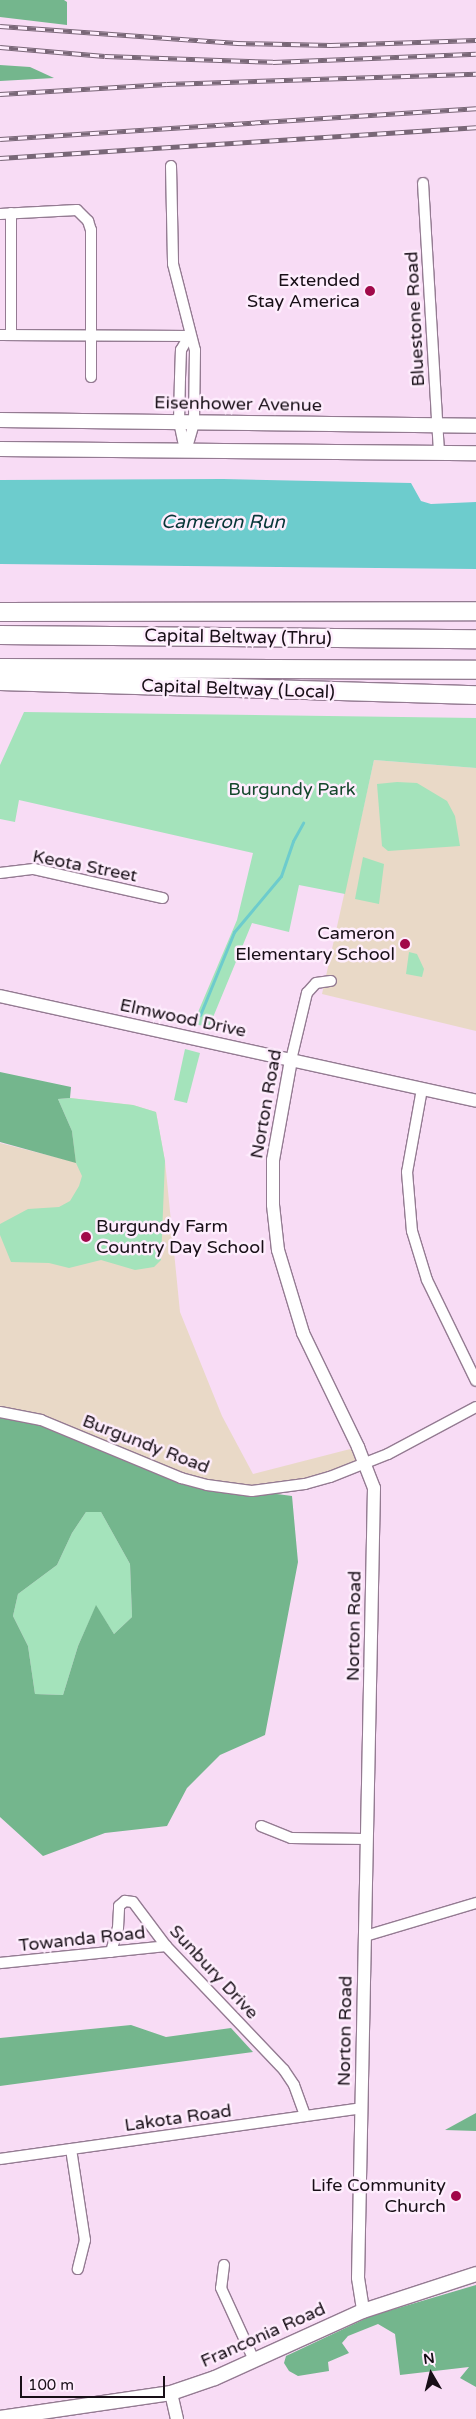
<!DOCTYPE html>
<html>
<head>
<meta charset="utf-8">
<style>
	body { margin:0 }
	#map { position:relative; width:476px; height:2419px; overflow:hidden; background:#f8dcf5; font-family:"Varela Round",sans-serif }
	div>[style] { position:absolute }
	.education>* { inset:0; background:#e9d9c7 }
	.green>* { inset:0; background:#a4e3bb }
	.forest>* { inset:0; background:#74b68d }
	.water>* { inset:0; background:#6dcccd }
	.stream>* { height:3px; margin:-1.5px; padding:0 1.5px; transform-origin:1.5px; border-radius:1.5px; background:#6dcccd }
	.roads { filter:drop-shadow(1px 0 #947b92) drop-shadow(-1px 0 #947b92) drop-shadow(0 1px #947b92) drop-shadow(0 -1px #947b92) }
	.minor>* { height:10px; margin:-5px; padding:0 5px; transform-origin:5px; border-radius:5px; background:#fff }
	.tertiary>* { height:12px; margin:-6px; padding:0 6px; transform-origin:6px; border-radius:6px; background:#fff }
	.secondary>* { height:14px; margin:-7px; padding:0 7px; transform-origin:7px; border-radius:7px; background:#fff }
	.motorway>* { height:18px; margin:-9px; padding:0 9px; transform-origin:9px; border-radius:9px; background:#fff }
	.rail>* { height:5px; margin-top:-2.5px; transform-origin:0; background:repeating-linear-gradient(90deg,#feedfd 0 9px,#796777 0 18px); box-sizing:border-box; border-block:1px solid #796777 }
	.dots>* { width:14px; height:14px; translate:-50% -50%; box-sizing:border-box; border:2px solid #feedfd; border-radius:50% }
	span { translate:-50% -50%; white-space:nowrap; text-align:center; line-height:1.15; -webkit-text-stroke:5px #feedfd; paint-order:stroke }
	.poi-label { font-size:18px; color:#180f17 }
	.right { translate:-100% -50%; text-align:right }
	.left { translate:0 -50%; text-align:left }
	.street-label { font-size:18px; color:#180f17 }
	.park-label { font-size:18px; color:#13472b }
	.water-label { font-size:19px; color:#063637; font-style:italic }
	.north { position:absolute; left:406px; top:2349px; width:50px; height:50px; -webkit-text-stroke:4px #feedfd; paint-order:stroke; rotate:352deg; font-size:14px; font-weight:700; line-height:20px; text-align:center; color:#180f17 }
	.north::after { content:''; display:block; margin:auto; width:18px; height:22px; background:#180f17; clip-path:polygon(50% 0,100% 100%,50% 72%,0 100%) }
	.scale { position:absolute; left:20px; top:2376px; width:145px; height:22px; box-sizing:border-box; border:2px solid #180f17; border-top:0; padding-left:6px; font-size:15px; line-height:18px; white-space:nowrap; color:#180f17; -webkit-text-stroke:4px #feedfd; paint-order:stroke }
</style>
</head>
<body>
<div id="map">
	<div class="education">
		<div style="clip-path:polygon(374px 760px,476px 768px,476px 1031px,322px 994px)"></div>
		<div style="clip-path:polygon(70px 1098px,133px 1105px,156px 1112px,165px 1161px,180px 1312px,222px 1416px,253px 1474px,358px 1447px,365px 1463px,271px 1489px,207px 1485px,0 1414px,0 1143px,75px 1162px)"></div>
	</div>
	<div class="green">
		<div style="clip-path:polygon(24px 712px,476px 718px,476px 768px,374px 760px,345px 894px,299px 885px,289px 932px,252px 923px,209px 1027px,193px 1024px,237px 920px,253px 853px,19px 800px,15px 822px,0 819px,0 765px)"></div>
		<div style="clip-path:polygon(397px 782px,417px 783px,447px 801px,455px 816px,460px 846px,388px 851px,382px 846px,377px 784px)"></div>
		<div style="clip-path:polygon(363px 857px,384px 864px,379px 904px,355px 899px)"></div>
		<div style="clip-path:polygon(409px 952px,417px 954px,424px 969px,422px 977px,406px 974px)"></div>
		<div style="clip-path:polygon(185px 1049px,200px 1053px,187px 1103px,174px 1100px)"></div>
		<div style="clip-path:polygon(70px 1098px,133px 1105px,156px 1112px,165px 1161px,161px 1260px,154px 1267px,135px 1270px,101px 1260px,69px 1268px,49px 1263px,11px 1262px,0 1235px,0 1224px,28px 1209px,59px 1207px,70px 1201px,79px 1186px,82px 1176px,76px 1163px,72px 1131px,58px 1099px)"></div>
		<div style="clip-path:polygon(86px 1512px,101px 1512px,130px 1564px,132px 1617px,114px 1634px,96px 1606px,78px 1646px,63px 1695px,35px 1694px,28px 1646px,13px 1616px,18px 1594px,57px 1565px,72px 1533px)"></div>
	</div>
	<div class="forest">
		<div style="clip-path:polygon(0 0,64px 0,67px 2px,67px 25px,0 17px)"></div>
		<div style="clip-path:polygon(0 65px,30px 67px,54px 78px,0 81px)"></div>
		<div style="clip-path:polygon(0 1072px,71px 1087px,70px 1098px,58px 1099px,72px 1131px,76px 1163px,0 1142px)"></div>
		<div style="clip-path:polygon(evenodd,0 1414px,55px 1427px,207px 1485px,292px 1496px,298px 1562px,265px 1735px,220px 1755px,187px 1788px,167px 1826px,105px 1833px,43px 1856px,0 1817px,0 1414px,86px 1512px,101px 1512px,130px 1564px,132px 1617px,114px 1634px,96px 1605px,78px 1646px,63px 1695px,35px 1694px,28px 1646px,13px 1616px,18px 1594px,57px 1565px,72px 1533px,86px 1512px)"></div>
		<div style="clip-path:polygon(131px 2025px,166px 2037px,231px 2028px,253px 2052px,0 2086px,0 2038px)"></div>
		<div style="clip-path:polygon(476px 2113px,476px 2131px,445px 2130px)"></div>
		<div style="clip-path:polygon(476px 2285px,476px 2387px,460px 2378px,469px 2367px,400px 2375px,395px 2334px,378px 2324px,348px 2336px,342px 2343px,349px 2353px,328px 2362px,329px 2371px,298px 2376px,289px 2371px,284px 2363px,286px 2356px,371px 2316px)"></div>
	</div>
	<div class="water">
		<div style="clip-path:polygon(223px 479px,411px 483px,421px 501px,431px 504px,476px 502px,476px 569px,0 564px,0 480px)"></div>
	</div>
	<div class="stream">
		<div style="left:200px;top:1015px;width:90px;rotate:-67.7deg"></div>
		<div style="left:234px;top:932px;width:73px;rotate:-50deg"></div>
		<div style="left:281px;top:876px;width:37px;rotate:-71deg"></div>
		<div style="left:293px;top:841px;width:21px;rotate:-61deg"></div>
	</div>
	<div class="roads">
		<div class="minor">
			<div style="left:171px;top:166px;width:98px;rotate:88.8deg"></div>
			<div style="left:173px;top:264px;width:89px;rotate:75.7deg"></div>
			<div style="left:195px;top:350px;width:73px;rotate:90.8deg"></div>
			<div style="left:194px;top:423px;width:29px;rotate:106deg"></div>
			<div style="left:423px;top:183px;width:270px;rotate:86.6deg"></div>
			<div style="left:0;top:214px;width:77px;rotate:-3deg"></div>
			<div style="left:77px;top:210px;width:16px;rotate:45deg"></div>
			<div style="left:88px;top:221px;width:9px;rotate:72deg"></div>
			<div style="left:91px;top:230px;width:147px;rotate:90deg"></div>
			<div style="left:0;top:335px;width:189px;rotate:0.3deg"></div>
			<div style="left:11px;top:335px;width:122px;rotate:-90deg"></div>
			<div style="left:185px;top:450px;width:29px;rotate:-102deg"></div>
			<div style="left:179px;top:422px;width:44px;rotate:-88.7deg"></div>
			<div style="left:180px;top:378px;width:28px;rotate:-88deg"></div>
			<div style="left:181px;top:350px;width:16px;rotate:-60deg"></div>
			<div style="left:0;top:873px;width:34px;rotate:-7deg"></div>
			<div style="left:34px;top:869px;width:132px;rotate:12.7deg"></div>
			<div style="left:291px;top:1060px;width:69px;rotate:-76.6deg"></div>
			<div style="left:307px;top:993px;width:13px;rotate:-48deg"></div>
			<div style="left:316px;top:983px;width:15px;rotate:-8deg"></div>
			<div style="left:422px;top:1089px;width:84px;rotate:100.2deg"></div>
			<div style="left:407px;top:1172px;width:59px;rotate:85.2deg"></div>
			<div style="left:412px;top:1231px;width:51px;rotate:73deg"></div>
			<div style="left:427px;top:1280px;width:112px;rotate:64.1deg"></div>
			<div style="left:0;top:1412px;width:42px;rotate:11deg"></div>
			<div style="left:41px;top:1420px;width:152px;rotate:22.5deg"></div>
			<div style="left:181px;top:1478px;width:27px;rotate:15deg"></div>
			<div style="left:207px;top:1485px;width:45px;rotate:7.6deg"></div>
			<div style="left:252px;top:1491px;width:53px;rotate:-7.5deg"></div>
			<div style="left:305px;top:1484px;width:26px;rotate:-16deg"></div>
			<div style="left:330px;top:1477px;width:62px;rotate:-21.6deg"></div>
			<div style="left:388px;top:1454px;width:100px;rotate:-28.1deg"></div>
			<div style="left:261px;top:1826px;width:32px;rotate:22deg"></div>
			<div style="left:291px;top:1838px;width:76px;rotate:0.8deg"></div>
			<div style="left:365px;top:1936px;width:116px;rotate:-16.6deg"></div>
			<div style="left:111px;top:1952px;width:25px;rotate:-74deg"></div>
			<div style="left:118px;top:1928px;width:22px;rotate:-87deg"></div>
			<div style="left:119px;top:1906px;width:8px;rotate:-40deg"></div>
			<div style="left:125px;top:1901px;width:8px;rotate:7deg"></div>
			<div style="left:133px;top:1902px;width:55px;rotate:53.1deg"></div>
			<div style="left:166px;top:1946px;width:171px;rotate:46.4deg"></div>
			<div style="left:284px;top:2070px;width:18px;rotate:56deg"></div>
			<div style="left:294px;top:2085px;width:33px;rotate:70deg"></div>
			<div style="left:0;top:1963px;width:167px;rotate:-5.8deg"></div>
			<div style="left:71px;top:2149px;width:92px;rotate:81.3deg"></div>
			<div style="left:85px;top:2240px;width:30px;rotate:104deg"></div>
			<div style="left:0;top:2159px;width:365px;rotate:-8deg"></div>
			<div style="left:224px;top:2265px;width:23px;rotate:97deg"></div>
			<div style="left:221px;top:2288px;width:79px;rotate:65.4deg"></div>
		</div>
		<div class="tertiary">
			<div style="left:0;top:996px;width:487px;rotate:12.4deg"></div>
			<div style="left:291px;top:1060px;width:102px;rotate:100.2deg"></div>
			<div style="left:273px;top:1160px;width:45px;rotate:90deg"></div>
			<div style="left:273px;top:1205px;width:45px;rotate:83.7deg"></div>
			<div style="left:278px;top:1250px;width:87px;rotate:73.2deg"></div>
			<div style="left:303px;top:1333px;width:127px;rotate:64.2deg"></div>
			<div style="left:358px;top:1447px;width:44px;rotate:68.7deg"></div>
			<div style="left:374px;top:1488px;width:790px;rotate:91.16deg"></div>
			<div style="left:358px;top:2278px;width:33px;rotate:81deg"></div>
			<div style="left:171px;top:2393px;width:27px;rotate:77deg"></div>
		</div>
		<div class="secondary">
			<div style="left:0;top:420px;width:476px;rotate:0.7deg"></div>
			<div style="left:0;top:449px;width:476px;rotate:0.5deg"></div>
			<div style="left:0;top:2418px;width:173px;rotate:-8.3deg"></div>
			<div style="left:171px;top:2393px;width:46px;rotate:-18.8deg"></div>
			<div style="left:215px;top:2378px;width:162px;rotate:-24.4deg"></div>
			<div style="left:363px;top:2311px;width:119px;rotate:-18.1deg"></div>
		</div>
		<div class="motorway">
			<div style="left:0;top:612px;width:476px;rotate:-0.1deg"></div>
			<div style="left:0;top:635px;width:476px;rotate:0.5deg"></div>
			<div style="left:0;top:668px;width:476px;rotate:0.2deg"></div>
			<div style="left:0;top:681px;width:476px;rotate:1.7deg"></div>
		</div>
	</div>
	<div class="rail">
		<div style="left:0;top:26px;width:238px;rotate:4.1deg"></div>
		<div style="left:237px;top:43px;width:94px;rotate:1.2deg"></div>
		<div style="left:331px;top:45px;width:145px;rotate:-2deg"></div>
		<div style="left:0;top:47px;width:105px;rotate:4.9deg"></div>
		<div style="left:105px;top:56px;width:168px;rotate:2deg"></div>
		<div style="left:273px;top:62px;width:203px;rotate:-2.3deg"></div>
		<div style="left:0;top:94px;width:167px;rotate:-3.4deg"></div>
		<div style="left:167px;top:84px;width:309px;rotate:-1.9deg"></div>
		<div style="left:0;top:139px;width:477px;rotate:-3.7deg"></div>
		<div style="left:0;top:158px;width:477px;rotate:-3.7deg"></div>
	</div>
	<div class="dots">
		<div style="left:370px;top:291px;background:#a10849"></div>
		<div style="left:405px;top:944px;background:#a10849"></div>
		<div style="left:86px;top:1237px;background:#a10849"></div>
		<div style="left:456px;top:2196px;background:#a10849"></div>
	</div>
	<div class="poi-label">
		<span class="right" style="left:360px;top:291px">Extended<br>Stay America</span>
		<span class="right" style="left:395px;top:944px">Cameron<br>Elementary School</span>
		<span class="left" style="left:96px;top:1237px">Burgundy Farm<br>Country Day School</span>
		<span class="right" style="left:446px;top:2196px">Life Community<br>Church</span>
	</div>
	<div class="street-label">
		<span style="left:415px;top:319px;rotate:-93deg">Bluestone Road</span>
		<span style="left:238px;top:404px;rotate:1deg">Eisenhower Avenue</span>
		<span style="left:238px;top:637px;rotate:1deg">Capital Beltway (Thru)</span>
		<span style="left:238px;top:689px;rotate:2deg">Capital Beltway (Local)</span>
		<span style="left:85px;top:866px;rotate:11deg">Keota Street</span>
		<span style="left:183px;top:1018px;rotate:12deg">Elmwood Drive</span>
		<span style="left:266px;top:1104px;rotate:-80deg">Norton Road</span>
		<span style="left:146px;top:1444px;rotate:21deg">Burgundy Road</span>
		<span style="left:354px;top:1626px;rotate:-89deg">Norton Road</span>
		<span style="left:82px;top:1939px;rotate:-6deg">Towanda Road</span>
		<span style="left:214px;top:1972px;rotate:47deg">Sunbury Drive</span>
		<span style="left:345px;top:2031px;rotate:-89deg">Norton Road</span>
		<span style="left:178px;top:2118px;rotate:-8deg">Lakota Road</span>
		<span style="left:263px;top:2335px;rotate:-24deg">Franconia Road</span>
	</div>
	<div class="park-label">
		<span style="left:292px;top:789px">Burgundy Park</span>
	</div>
	<div class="water-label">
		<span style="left:223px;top:523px">Cameron Run</span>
	</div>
	<div class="north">N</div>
	<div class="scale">100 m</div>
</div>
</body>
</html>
